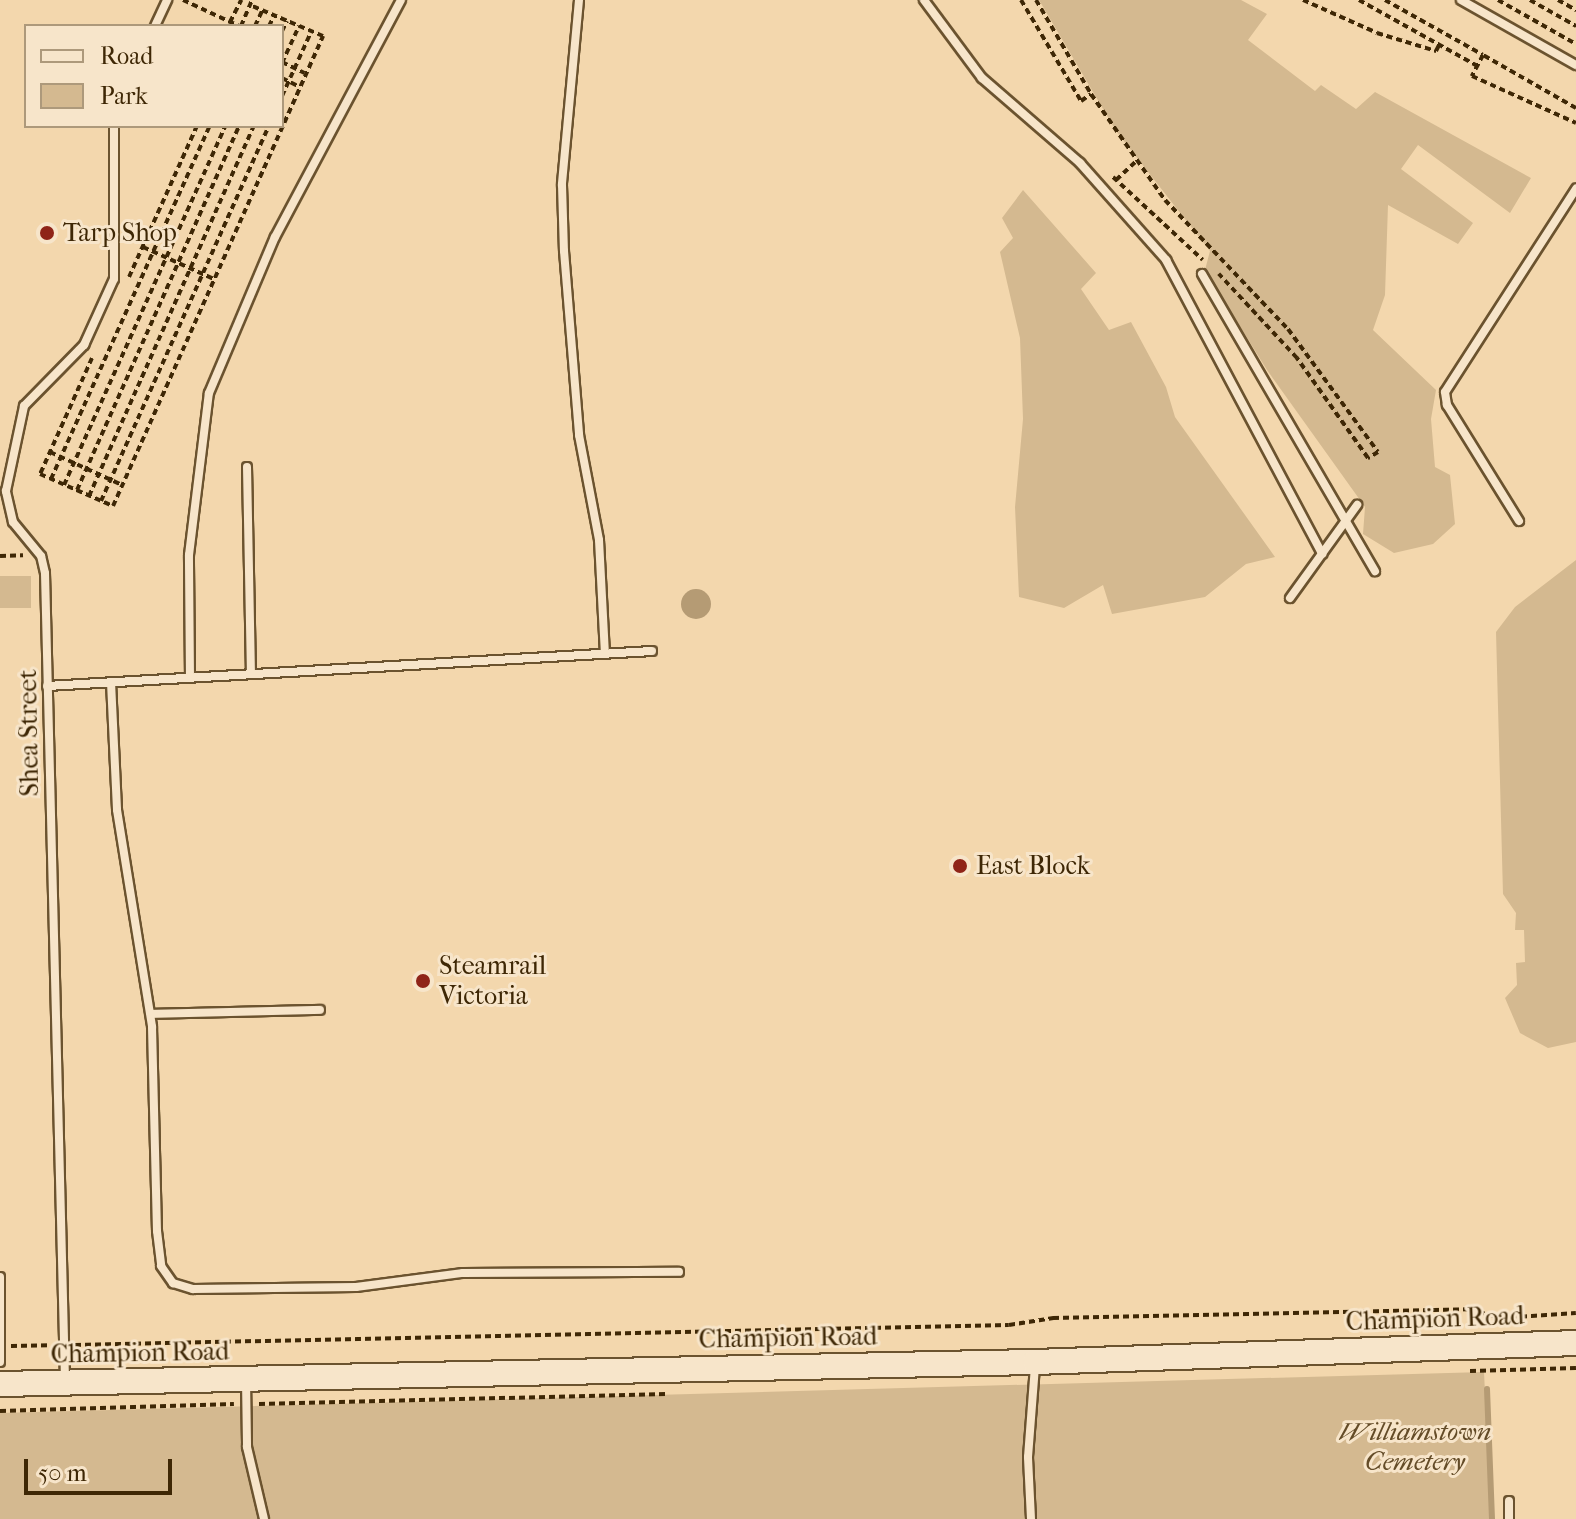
<!DOCTYPE html>
<html>
<head>
<meta charset="utf-8">
<style>
	body { margin:0 }
	#map { position:relative; width:1576px; height:1519px; overflow:hidden; background:#f3d7ad; font-family:"IM FELL French Canon",serif }
	div>[style] { position:absolute }
	.green>* { inset:0; background:#d4b990; transform-origin:0 0 }
	.water>* { inset:0; background:#b59b74 }
	.round { border-radius:50% }
	.stream>* { height:6px; margin:-3px; padding:0 3px; transform-origin:3px; border-radius:3px; background:#b59b74 }
	.path>* { height:4px; margin-top:-2px; transform-origin:0; background:repeating-linear-gradient(90deg,#3e2705 0 6px,transparent 0 10px) }
	.roads { filter:drop-shadow(2px 0 #6b532f) drop-shadow(-2px 0 #6b532f) drop-shadow(0 2px #6b532f) drop-shadow(0 -2px #6b532f) }
	.lane>* { height:8px; margin:-4px; padding:0 4px; transform-origin:4px; border-radius:4px; background:#f7e5ca }
	.secondary>* { height:24px; margin:-12px; padding:0 12px; transform-origin:12px; border-radius:12px; background:#f7e5ca }
	.dots>* { width:22px; height:22px; translate:-50% -50%; box-sizing:border-box; border:4px solid #f7e5ca; border-radius:50% }
	span { translate:-50% -50%; white-space:nowrap; text-align:center; line-height:1.15; -webkit-text-stroke:6px #f7e5ca; paint-order:stroke }
	.poi-label { font-size:26px; color:#3e2705 }
	.left { translate:0 -50%; text-align:left }
	.street-label { font-size:26px; color:#3e2705 }
	.park-label { font-size:26px; color:#644c28; font-style:italic }
	.legend { position:absolute; left:24px; top:24px; width:260px; height:104px; box-sizing:border-box; background:#f7e5ca; border:2px solid #ad997b; margin:0; padding:10px 14px; list-style:none; font-size:24px; color:#3e2705 }
	.legend li { display:flex; align-items:center; gap:16px; height:40px }
	.legend b { width:40px; border:2px solid #ad997b }
	.scale { position:absolute; left:24px; top:1459px; width:148px; height:36px; box-sizing:border-box; border:4px solid #3e2705; border-top:0; padding-left:10px; font-size:24px; line-height:28px; white-space:nowrap; color:#3e2705; -webkit-text-stroke:6px #f7e5ca; paint-order:stroke }
</style>
</head>
<body>
<div id="map">
	<div class="green">
		<div style="clip-path:polygon(1039px 0,1241px 0,1267px 14px,1248px 40px,1315px 91px,1321px 85px,1356px 109px,1375px 92px,1531px 178px,1510px 213px,1418px 145px,1401px 169px,1473px 223px,1458px 244px,1388px 205px,1385px 295px,1373px 330px,1436px 390px,1431px 419px,1435px 467px,1450px 475px,1455px 524px,1433px 544px,1394px 553px,1363px 534px,1365px 507px,1267px 370px,1205px 270px,1210px 251px,1116px 131px)"></div>
		<div style="clip-path:polygon(1023px 190px,1096px 273px,1081px 289px,1109px 330px,1131px 322px,1166px 387px,1175px 417px,1275px 557px,1246px 564px,1205px 597px,1112px 614px,1103px 585px,1064px 608px,1019px 597px,1015px 507px,1023px 419px,1020px 338px,1000px 252px,1013px 238px,1002px 218px)"></div>
		<div style="clip-path:polygon(1576px 560px,1576px 1042px,1548px 1048px,1520px 1033px,1505px 998px,1517px 985px,1516px 963px,1525px 962px,1524px 930px,1515px 930px,1516px 913px,1503px 894px,1496px 632px,1515px 607px)"></div>
		<div style="left:0;top:576px;width:31px;height:32px"></div>
		<div style="clip-path:polygon(1484px 1372px,1491px 1519px,0 1519px,0 1413px)"></div>
	</div>
	<div class="water">
		<div class="round" style="left:681px;top:589px;width:30px;height:30px"></div>
	</div>
	<div class="stream">
		<div style="left:1487px;top:1389px;width:130px;rotate:87.8deg"></div>
	</div>
	<div class="path">
		<div style="left:183px;top:0;width:62px;rotate:24.9deg"></div>
		<div style="left:1021px;top:0;width:117px;rotate:59.3deg"></div>
		<div style="left:1081px;top:101px;width:12px;rotate:-35deg"></div>
		<div style="left:1091px;top:94px;width:129px;rotate:55.1deg"></div>
		<div style="left:1165px;top:200px;width:178px;rotate:46.4deg"></div>
		<div style="left:1288px;top:329px;width:152px;rotate:53.8deg"></div>
		<div style="left:1378px;top:452px;width:12px;rotate:149deg"></div>
		<div style="left:1368px;top:458px;width:123px;rotate:-125.4deg"></div>
		<div style="left:1297px;top:358px;width:115px;rotate:-132.9deg"></div>
		<div style="left:1036px;top:0;width:109px;rotate:59.7deg"></div>
		<div style="left:1303px;top:0;width:81px;rotate:24deg"></div>
		<div style="left:1377px;top:33px;width:62px;rotate:17deg"></div>
		<div style="left:1436px;top:51px;width:7px;rotate:-63deg"></div>
		<div style="left:1359px;top:0;width:134px;rotate:29.1deg"></div>
		<div style="left:1385px;top:0;width:112px;rotate:29.3deg"></div>
		<div style="left:1498px;top:0;width:90px;rotate:29.4deg"></div>
		<div style="left:1530px;top:0;width:53px;rotate:29.5deg"></div>
		<div style="left:1558px;top:0;width:21px;rotate:29deg"></div>
		<div style="left:230px;top:22px;width:25px;rotate:-63deg"></div>
		<div style="left:241px;top:26px;width:28px;rotate:-67deg"></div>
		<div style="left:255px;top:26px;width:17px;rotate:-65deg"></div>
		<div style="left:269px;top:26px;width:11px;rotate:-63deg"></div>
		<div style="left:282px;top:31px;width:11px;rotate:-63deg"></div>
		<div style="left:282px;top:62px;width:25px;rotate:26deg"></div>
		<div style="left:282px;top:63px;width:41px;rotate:-65.3deg"></div>
		<div style="left:282px;top:78px;width:20px;rotate:27deg"></div>
		<div style="left:282px;top:96px;width:70px;rotate:-65.6deg"></div>
		<div style="left:1576px;top:108px;width:107px;rotate:-150.3deg"></div>
		<div style="left:1483px;top:55px;width:24px;rotate:118deg"></div>
		<div style="left:1472px;top:76px;width:114px;rotate:24.3deg"></div>
		<div style="left:1113px;top:177px;width:122px;rotate:42.7deg"></div>
		<div style="left:1116px;top:180px;width:26px;rotate:-43deg"></div>
		<div style="left:143px;top:247px;width:78px;rotate:24.3deg"></div>
		<div style="left:129px;top:277px;width:166px;rotate:-65.8deg"></div>
		<div style="left:92px;top:358px;width:127px;rotate:114.1deg"></div>
		<div style="left:40px;top:474px;width:80px;rotate:23.7deg"></div>
		<div style="left:113px;top:506px;width:515px;rotate:-65.92deg"></div>
		<div style="left:323px;top:36px;width:79px;rotate:-157deg"></div>
		<div style="left:50px;top:452px;width:79px;rotate:24.6deg"></div>
		<div style="left:51px;top:479px;width:387px;rotate:-65.8deg"></div>
		<div style="left:64px;top:485px;width:393px;rotate:-65.8deg"></div>
		<div style="left:77px;top:490px;width:398px;rotate:-66deg"></div>
		<div style="left:89px;top:496px;width:405px;rotate:-66deg"></div>
		<div style="left:101px;top:501px;width:411px;rotate:-65.9deg"></div>
		<div style="left:0;top:556px;width:23px;rotate:-2deg"></div>
		<div style="left:75px;top:1345px;width:934px;rotate:-1.23deg"></div>
		<div style="left:1009px;top:1325px;width:45px;rotate:-9deg"></div>
		<div style="left:1053px;top:1318px;width:416px;rotate:-1.2deg"></div>
		<div style="left:1469px;top:1309px;width:33px;rotate:16deg"></div>
		<div style="left:1501px;top:1318px;width:75px;rotate:-3.8deg"></div>
		<div style="left:11px;top:1346px;width:39px;rotate:-1deg"></div>
		<div style="left:1470px;top:1371px;width:106px;rotate:-1.6deg"></div>
		<div style="left:259px;top:1404px;width:407px;rotate:-1.4deg"></div>
		<div style="left:0;top:1411px;width:234px;rotate:-1.7deg"></div>
	</div>
	<div class="roads">
		<div class="lane">
			<div style="left:579px;top:0;width:186px;rotate:95.3deg"></div>
			<div style="left:562px;top:185px;width:66px;rotate:88.3deg"></div>
			<div style="left:564px;top:251px;width:185px;rotate:85.3deg"></div>
			<div style="left:579px;top:435px;width:107px;rotate:79.2deg"></div>
			<div style="left:599px;top:540px;width:114px;rotate:87deg"></div>
			<div style="left:924px;top:0;width:97px;rotate:53.4deg"></div>
			<div style="left:982px;top:78px;width:130px;rotate:40.9deg"></div>
			<div style="left:1080px;top:163px;width:130px;rotate:48.4deg"></div>
			<div style="left:1166px;top:260px;width:333px;rotate:62deg"></div>
			<div style="left:1461px;top:0;width:132px;rotate:29.5deg"></div>
			<div style="left:155px;top:26px;width:29px;rotate:-65deg"></div>
			<div style="left:1202px;top:274px;width:344px;rotate:59.8deg"></div>
			<div style="left:247px;top:467px;width:207px;rotate:88.9deg"></div>
			<div style="left:1519px;top:521px;width:137px;rotate:-121.8deg"></div>
			<div style="left:1447px;top:405px;width:13px;rotate:-99deg"></div>
			<div style="left:1445px;top:392px;width:242px;rotate:-57.2deg"></div>
			<div style="left:1290px;top:598px;width:115px;rotate:-54.2deg"></div>
			<div style="left:190px;top:678px;width:123px;rotate:-90.5deg"></div>
			<div style="left:189px;top:555px;width:163px;rotate:-83deg"></div>
			<div style="left:209px;top:393px;width:169px;rotate:-67.1deg"></div>
			<div style="left:275px;top:237px;width:268px;rotate:-62deg"></div>
			<div style="left:111px;top:682px;width:128px;rotate:87.3deg"></div>
			<div style="left:117px;top:810px;width:220px;rotate:80.8deg"></div>
			<div style="left:152px;top:1027px;width:204px;rotate:88.6deg"></div>
			<div style="left:157px;top:1231px;width:35px;rotate:83deg"></div>
			<div style="left:161px;top:1266px;width:21px;rotate:55deg"></div>
			<div style="left:173px;top:1283px;width:21px;rotate:17deg"></div>
			<div style="left:193px;top:1289px;width:163px;rotate:-0.7deg"></div>
			<div style="left:356px;top:1287px;width:108px;rotate:-7.5deg"></div>
			<div style="left:463px;top:1273px;width:216px;rotate:-0.3deg"></div>
			<div style="left:47px;top:686px;width:606px;rotate:-3.31deg"></div>
			<div style="left:151px;top:1014px;width:169px;rotate:-1.4deg"></div>
			<div style="left:0;top:1277px;width:85px;rotate:90deg"></div>
			<div style="left:65px;top:1380px;width:807px;rotate:-91.42deg"></div>
			<div style="left:45px;top:573px;width:17px;rotate:-103deg"></div>
			<div style="left:41px;top:556px;width:44px;rotate:-129.5deg"></div>
			<div style="left:13px;top:522px;width:32px;rotate:-103deg"></div>
			<div style="left:6px;top:491px;width:87px;rotate:-78deg"></div>
			<div style="left:24px;top:406px;width:86px;rotate:-45.5deg"></div>
			<div style="left:84px;top:345px;width:72px;rotate:-65.6deg"></div>
			<div style="left:114px;top:279px;width:153px;rotate:-90deg"></div>
			<div style="left:246px;top:1380px;width:67px;rotate:89.1deg"></div>
			<div style="left:247px;top:1447px;width:74px;rotate:76.7deg"></div>
			<div style="left:1509px;top:1501px;width:18px;rotate:90deg"></div>
			<div style="left:1031px;top:1519px;width:62px;rotate:-92.8deg"></div>
			<div style="left:1028px;top:1457px;width:90px;rotate:-85.6deg"></div>
		</div>
		<div class="secondary">
			<div style="left:0;top:1384px;width:1035px;rotate:-1.22deg"></div>
			<div style="left:1035px;top:1362px;width:541px;rotate:-2.01deg"></div>
		</div>
	</div>
	<div class="dots">
		<div style="left:47px;top:233px;background:#8f2418"></div>
		<div style="left:960px;top:866px;background:#8f2418"></div>
		<div style="left:423px;top:981px;background:#8f2418"></div>
	</div>
	<div class="poi-label">
		<span class="left" style="left:63px;top:233px">Tarp Shop</span>
		<span class="left" style="left:976px;top:866px">East Block</span>
		<span class="left" style="left:439px;top:981px">Steamrail<br>Victoria</span>
	</div>
	<div class="street-label">
		<span style="left:29px;top:733px;rotate:-91deg">Shea Street</span>
		<span style="left:1435px;top:1319px;rotate:-2deg">Champion Road</span>
		<span style="left:788px;top:1338px;rotate:-1deg">Champion Road</span>
		<span style="left:140px;top:1353px;rotate:-1deg">Champion Road</span>
	</div>
	<div class="park-label">
		<span style="left:1415px;top:1447px">Williamstown<br>Cemetery</span>
	</div>
	<ul class="legend">
	<li><b style="height:10px;background:#f7e5ca"></b>Road</li>
	<li><b style="height:22px;background:#d4b990"></b>Park</li>
	</ul>
	<div class="scale">50 m</div>
</div>
</body>
</html>
